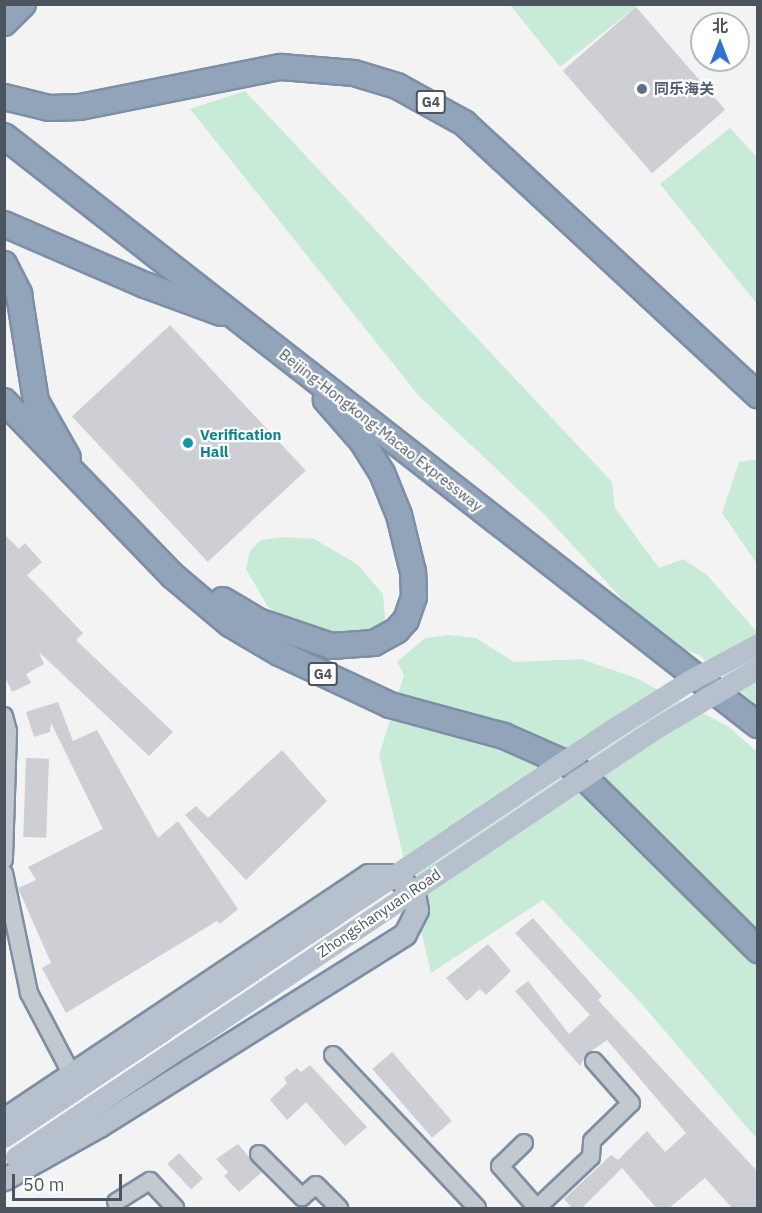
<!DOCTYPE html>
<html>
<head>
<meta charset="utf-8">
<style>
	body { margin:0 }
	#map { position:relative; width:762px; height:1213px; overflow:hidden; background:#f4f3f3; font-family:"IBM Plex Sans","Noto Sans SC",sans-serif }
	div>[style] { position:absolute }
	.green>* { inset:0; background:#c8ebd7 }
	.building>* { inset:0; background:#cdcfd4; transform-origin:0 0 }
	.roads { filter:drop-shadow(2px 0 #7c8fa6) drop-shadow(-2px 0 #7c8fa6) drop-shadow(0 2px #7c8fa6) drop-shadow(0 -2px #7c8fa6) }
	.minor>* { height:16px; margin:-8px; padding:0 8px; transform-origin:8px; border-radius:8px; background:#c2c9cf }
	.major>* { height:21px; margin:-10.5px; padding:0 10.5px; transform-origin:10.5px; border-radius:10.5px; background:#b6c1cd }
	.highway>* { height:24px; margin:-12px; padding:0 12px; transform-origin:12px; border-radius:12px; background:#91a4ba }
	.major-bridge>* { height:21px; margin:-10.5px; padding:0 10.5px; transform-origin:10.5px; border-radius:10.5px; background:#b6c1cd }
	.dots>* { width:16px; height:16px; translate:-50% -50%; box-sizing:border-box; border:3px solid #fff; border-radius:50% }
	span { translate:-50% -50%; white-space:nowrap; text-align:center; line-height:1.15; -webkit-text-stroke:4.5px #fff; paint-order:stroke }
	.shield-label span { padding:2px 4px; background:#fff; border:2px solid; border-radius:4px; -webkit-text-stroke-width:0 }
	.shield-label { font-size:14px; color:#4c555e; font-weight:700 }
	.service-label { font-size:15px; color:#4e5e75; font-weight:700 }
	.left { translate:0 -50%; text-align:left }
	.street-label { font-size:15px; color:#4c555e }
	.culture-label { font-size:15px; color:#0d838f; font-weight:700 }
	.frame { position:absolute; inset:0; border:6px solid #4c555e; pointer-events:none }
	.north { position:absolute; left:690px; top:12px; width:60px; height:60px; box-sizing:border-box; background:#fff; border:2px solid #b7bbbf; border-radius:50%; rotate:0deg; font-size:16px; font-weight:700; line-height:24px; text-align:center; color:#4c555e }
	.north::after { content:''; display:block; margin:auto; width:21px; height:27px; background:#3272cf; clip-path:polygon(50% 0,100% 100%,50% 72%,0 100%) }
	.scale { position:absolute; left:12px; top:1174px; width:110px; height:27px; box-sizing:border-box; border:3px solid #4c555e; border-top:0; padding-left:8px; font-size:18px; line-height:21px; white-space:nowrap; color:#4c555e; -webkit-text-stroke:4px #fff; paint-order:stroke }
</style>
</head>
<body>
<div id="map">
	<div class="green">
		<div style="clip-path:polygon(634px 4px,636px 7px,560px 67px,510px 5px)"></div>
		<div style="clip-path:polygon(245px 91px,612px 482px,615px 508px,659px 568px,683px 559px,707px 575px,757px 632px,757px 706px,699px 655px,660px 640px,541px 511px,419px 396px,190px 109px)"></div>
		<div style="clip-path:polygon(730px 128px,757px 157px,757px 304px,660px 184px)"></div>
		<div style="clip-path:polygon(757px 459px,758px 459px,757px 564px,722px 513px,739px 462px)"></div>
		<div style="clip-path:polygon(284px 537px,314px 539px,357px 564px,383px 594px,385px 618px,378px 630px,347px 640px,308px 633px,268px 607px,246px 569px,250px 551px,261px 540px)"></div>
		<div style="clip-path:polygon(449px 635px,476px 638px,514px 662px,581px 659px,636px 678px,729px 727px,757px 752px,757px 1139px,641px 1003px,543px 900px,431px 973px,379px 755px,404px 675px,397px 662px,425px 638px)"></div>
	</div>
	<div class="building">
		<div style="left:636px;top:7px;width:136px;height:97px;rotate:49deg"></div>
		<div style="left:170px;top:325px;width:199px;height:134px;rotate:47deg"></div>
		<div style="clip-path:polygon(4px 534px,19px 549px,25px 543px,42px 562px,27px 575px,83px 633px,76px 640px,173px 732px,149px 756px,39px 652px,44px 664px,26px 674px,31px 683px,12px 692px,4px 675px)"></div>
		<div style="clip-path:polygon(58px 702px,73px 741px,97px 730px,158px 838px,178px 821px,238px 909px,220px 924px,217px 921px,66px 1013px,42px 968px,51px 963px,18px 888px,36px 880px,28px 867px,103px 829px,51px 723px,50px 732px,34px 737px,26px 712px)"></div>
		<div style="clip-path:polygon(282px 750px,327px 801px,246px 880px,185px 815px,196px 806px,208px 818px)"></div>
		<div style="left:26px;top:758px;width:23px;height:79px;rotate:2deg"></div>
		<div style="clip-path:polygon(533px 918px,602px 996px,598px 1000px,758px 1172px,758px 1209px,733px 1209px,705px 1178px,668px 1209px,657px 1209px,622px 1168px,581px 1209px,573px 1209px,564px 1199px,611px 1155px,618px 1160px,647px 1131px,665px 1152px,686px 1133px,607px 1040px,587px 1054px,580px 1066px,515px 991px,528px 981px,569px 1034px,590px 1015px,515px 933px)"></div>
		<div style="clip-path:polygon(488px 944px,511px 971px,486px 995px,480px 989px,467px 1001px,446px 978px)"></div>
		<div style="left:392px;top:1052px;width:91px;height:26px;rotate:49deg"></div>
		<div style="clip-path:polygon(310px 1065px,367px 1127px,345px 1146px,306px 1102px,287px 1120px,270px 1100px,287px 1083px,284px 1078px,297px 1068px,301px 1072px)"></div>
		<div style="clip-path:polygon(238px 1144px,262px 1172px,239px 1192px,224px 1176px,228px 1172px,216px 1159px)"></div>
		<div style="left:179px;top:1153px;width:35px;height:16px;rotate:47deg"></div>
	</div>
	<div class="roads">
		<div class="minor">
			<div style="left:4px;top:716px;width:16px;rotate:75deg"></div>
			<div style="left:8px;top:731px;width:129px;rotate:91.8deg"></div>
			<div style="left:4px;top:873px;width:123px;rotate:78.2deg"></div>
			<div style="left:29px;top:993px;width:90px;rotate:62.3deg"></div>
			<div style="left:333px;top:1055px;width:210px;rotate:46.7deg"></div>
			<div style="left:524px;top:1143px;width:33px;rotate:136deg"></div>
			<div style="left:500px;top:1166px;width:56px;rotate:48.6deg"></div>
			<div style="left:259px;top:1154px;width:61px;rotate:45deg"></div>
			<div style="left:302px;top:1197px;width:18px;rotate:-41deg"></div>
			<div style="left:316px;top:1185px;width:33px;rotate:45deg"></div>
			<div style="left:116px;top:1202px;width:40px;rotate:-32deg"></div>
			<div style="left:150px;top:1181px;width:37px;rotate:47deg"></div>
			<div style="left:537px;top:1208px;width:74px;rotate:-43.4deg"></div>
			<div style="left:591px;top:1157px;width:16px;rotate:-86deg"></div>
			<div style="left:592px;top:1141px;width:54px;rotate:-44.3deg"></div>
			<div style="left:631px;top:1103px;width:56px;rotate:-131.4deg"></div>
		</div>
		<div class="major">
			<div style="left:4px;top:1119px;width:438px;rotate:-33.8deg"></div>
			<div style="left:368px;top:875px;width:27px"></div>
			<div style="left:395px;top:875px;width:26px;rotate:43deg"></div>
			<div style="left:414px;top:893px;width:17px;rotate:80deg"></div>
			<div style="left:417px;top:910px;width:27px;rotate:117deg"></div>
			<div style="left:405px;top:934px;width:361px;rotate:147.9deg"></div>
			<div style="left:99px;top:1126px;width:109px;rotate:150.8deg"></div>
		</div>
		<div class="highway">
			<div style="left:4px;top:23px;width:27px;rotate:-45deg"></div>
			<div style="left:4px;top:97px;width:46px;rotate:13.7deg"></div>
			<div style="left:49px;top:108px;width:31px;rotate:-2deg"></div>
			<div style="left:80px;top:107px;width:205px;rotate:-11.3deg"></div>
			<div style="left:281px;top:67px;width:73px;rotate:4.7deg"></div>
			<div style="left:354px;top:73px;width:45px;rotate:16.8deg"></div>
			<div style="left:397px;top:86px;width:77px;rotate:28.9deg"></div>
			<div style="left:464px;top:123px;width:401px;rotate:42.8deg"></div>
			<div style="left:4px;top:136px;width:957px;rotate:38deg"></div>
			<div style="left:4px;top:224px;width:154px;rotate:23.4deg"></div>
			<div style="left:145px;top:285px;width:81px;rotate:20.2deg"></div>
			<div style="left:4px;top:264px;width:34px;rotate:63deg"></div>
			<div style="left:19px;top:294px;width:108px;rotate:81deg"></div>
			<div style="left:36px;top:401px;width:65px;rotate:60.7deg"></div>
			<div style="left:4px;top:401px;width:243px;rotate:46deg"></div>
			<div style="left:173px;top:576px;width:75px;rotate:40.1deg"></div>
			<div style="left:230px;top:624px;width:57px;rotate:30.6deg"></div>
			<div style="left:279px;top:653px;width:123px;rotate:25.1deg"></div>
			<div style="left:390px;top:705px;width:118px;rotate:15.2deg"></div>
			<div style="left:504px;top:736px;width:77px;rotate:23.9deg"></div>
			<div style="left:574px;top:767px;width:260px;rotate:44.8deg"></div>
			<div style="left:223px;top:600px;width:41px;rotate:31deg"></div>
			<div style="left:258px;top:621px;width:77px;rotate:18.9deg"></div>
			<div style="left:331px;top:646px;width:43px;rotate:-4deg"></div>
			<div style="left:374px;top:643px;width:26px;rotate:-29deg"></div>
			<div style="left:397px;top:630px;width:13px;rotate:-48deg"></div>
			<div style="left:406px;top:620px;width:24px;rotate:-71deg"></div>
			<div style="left:414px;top:597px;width:25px;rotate:-92deg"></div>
			<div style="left:413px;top:572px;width:59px;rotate:-103.8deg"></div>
			<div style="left:399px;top:515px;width:45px;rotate:-112deg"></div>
			<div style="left:382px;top:473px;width:38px;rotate:-122deg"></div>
			<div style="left:362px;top:441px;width:55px;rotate:-131.3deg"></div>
		</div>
	</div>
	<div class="major-bridge">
		<div style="left:4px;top:1137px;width:727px;rotate:-33.84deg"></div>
		<div style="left:608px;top:732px;width:96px;rotate:-32.2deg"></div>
		<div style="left:689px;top:681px;width:78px;rotate:-28.2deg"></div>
		<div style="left:16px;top:1157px;width:770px;rotate:-33.83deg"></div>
		<div style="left:656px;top:728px;width:118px;rotate:-30.5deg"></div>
	</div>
	<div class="dots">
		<div style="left:642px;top:89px;background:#5c6f8a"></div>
		<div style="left:188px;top:443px;background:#0f9aa8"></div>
	</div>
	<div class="shield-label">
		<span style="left:431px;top:102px">G4</span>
		<span style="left:323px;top:674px">G4</span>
	</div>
	<div class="service-label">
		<span class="left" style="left:654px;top:89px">同乐海关</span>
	</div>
	<div class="street-label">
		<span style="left:381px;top:430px;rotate:38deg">Beijing-Hongkong-Macao Expressway</span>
		<span style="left:379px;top:913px;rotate:-34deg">Zhongshanyuan Road</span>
	</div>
	<div class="culture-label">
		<span class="left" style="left:200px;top:443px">Verification<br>Hall</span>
	</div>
	<div class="frame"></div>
	<div class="north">北</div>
	<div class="scale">50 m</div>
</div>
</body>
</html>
